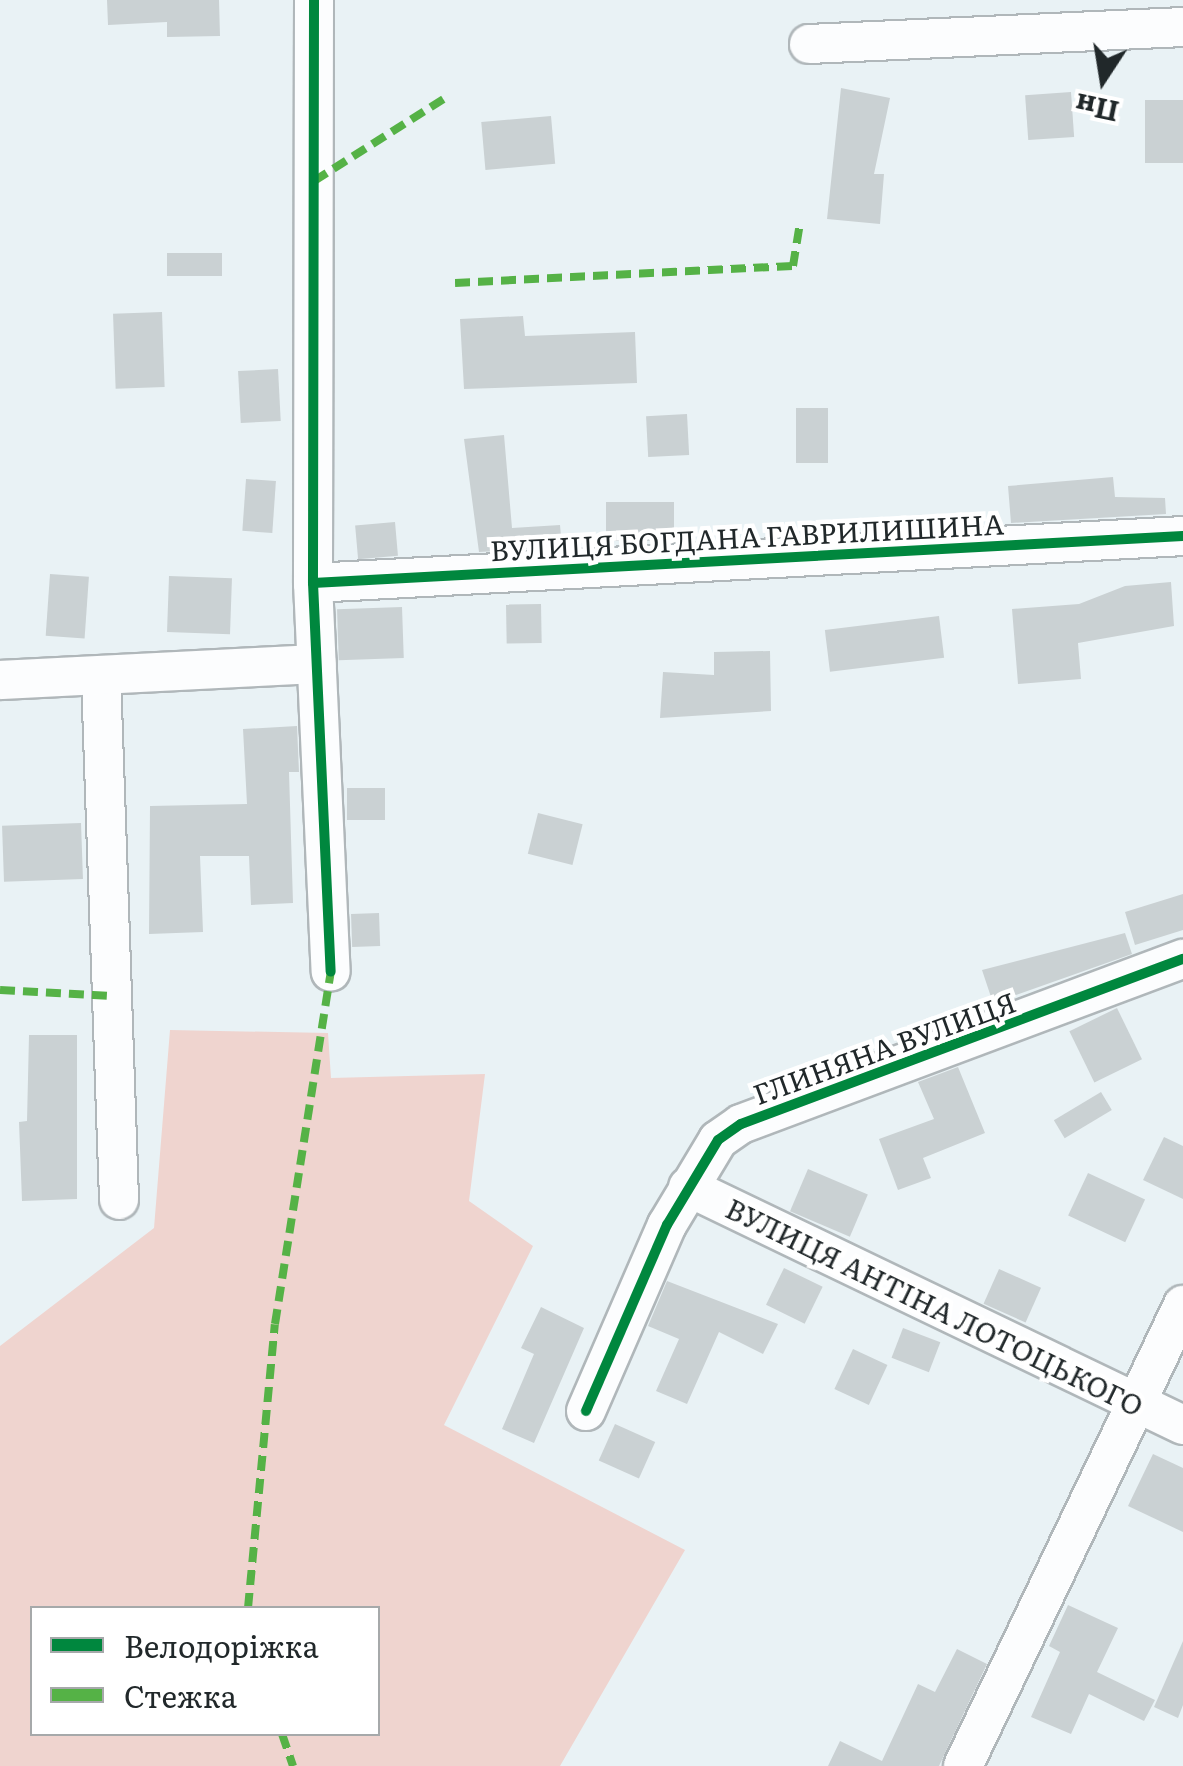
<!DOCTYPE html>
<html>
<head>
<meta charset="utf-8">
<style>
	body { margin:0 }
	#map { position:relative; width:1183px; height:1766px; overflow:hidden; background:#e9f2f5; font-family:Literata,serif }
	div>[style] { position:absolute }
	.green>* { inset:0; background:#efd4cf }
	.building>* { inset:0; background:#cad1d3; transform-origin:0 0 }
	.roads { filter:drop-shadow(2px 0 #b0b7ba) drop-shadow(-2px 0 #b0b7ba) drop-shadow(0 2px #b0b7ba) drop-shadow(0 -2px #b0b7ba) }
	.minor>* { height:38px; margin:-19px; padding:0 19px; transform-origin:19px; border-radius:19px; background:#fcfdfe }
	.quiet>* { height:8px; margin-top:-4px; transform-origin:0; background:repeating-linear-gradient(90deg,#55b246 0 15px,transparent 0 23px) }
	.cycleway>* { height:10px; margin:-5px; padding:0 5px; transform-origin:5px; border-radius:5px; background:#00873e }
	span { translate:-50% -50%; white-space:nowrap; text-align:center; line-height:1.15; -webkit-text-stroke:9px #fff; paint-order:stroke }
	.street-label { font-size:28px; color:#21282a }
	.legend { position:absolute; left:30px; top:1606px; width:350px; height:130px; box-sizing:border-box; background:#fff; border:2px solid #a6a9aa; margin:0; padding:12px 18px; list-style:none; font-size:30px; color:#21282a }
	.legend li { display:flex; align-items:center; gap:20px; height:50px }
	.legend b { width:50px; border:2px solid #a6a9aa }
	.north { position:absolute; left:1053px; top:30px; width:100px; height:100px; -webkit-text-stroke:8px #fff; paint-order:stroke; rotate:192deg; font-size:28px; font-weight:700; line-height:40px; text-align:center; color:#21282a }
	.north::after { content:''; display:block; margin:auto; width:35px; height:45px; background:#21282a; clip-path:polygon(50% 0,100% 100%,50% 72%,0 100%) }
</style>
</head>
<body>
<div id="map">
	<div class="green">
		<div style="clip-path:polygon(evenodd,170px 1030px,328px 1033px,331px 1078px,485px 1074px,469px 1201px,533px 1246px,444px 1425px,685px 1550px,560px 1766px,0 1766px,0 1346px,154px 1228px,170px 1030px,32px 1608px,378px 1608px,378px 1734px,32px 1734px,32px 1608px)"></div>
	</div>
	<div class="building">
		<div style="clip-path:polygon(107px 0,219px 0,220px 36px,167px 37px,167px 22px,108px 25px)"></div>
		<div style="clip-path:polygon(841px 88px,890px 98px,874px 174px,884px 174px,880px 224px,827px 219px)"></div>
		<div style="left:1071px;top:92px;width:45px;height:46px;rotate:86deg"></div>
		<div style="left:1183px;top:100px;width:63px;height:38px;rotate:90deg"></div>
		<div style="left:551px;top:116px;width:48px;height:70px;rotate:85deg"></div>
		<div style="left:222px;top:253px;width:23px;height:55px;rotate:90deg"></div>
		<div style="left:162px;top:312px;width:75px;height:49px;rotate:88deg"></div>
		<div style="clip-path:polygon(523px 316px,525px 336px,635px 332px,637px 383px,464px 389px,460px 319px)"></div>
		<div style="left:278px;top:369px;width:52px;height:40px;rotate:87deg"></div>
		<div style="left:796px;top:408px;width:32px;height:55px"></div>
		<div style="left:687px;top:414px;width:41px;height:41px;rotate:87deg"></div>
		<div style="clip-path:polygon(504px 435px,512px 528px,560px 525px,562px 547px,479px 552px,464px 439px)"></div>
		<div style="clip-path:polygon(1113px 477px,1115px 497px,1165px 498px,1166px 514px,1011px 523px,1008px 486px)"></div>
		<div style="left:246px;top:479px;width:30px;height:52px;rotate:4deg"></div>
		<div style="left:674px;top:502px;width:39px;height:68px;rotate:90deg"></div>
		<div style="left:395px;top:522px;width:34px;height:40px;rotate:85deg"></div>
		<div style="left:50px;top:574px;width:39px;height:62px;rotate:4deg"></div>
		<div style="left:169px;top:576px;width:63px;height:56px;rotate:2deg"></div>
		<div style="clip-path:polygon(1171px 582px,1174px 626px,1078px 643px,1081px 679px,1018px 684px,1012px 609px,1079px 604px,1125px 586px)"></div>
		<div style="left:541px;top:604px;width:39px;height:35px;rotate:89deg"></div>
		<div style="left:402px;top:607px;width:51px;height:65px;rotate:88deg"></div>
		<div style="left:939px;top:616px;width:42px;height:115px;rotate:83deg"></div>
		<div style="clip-path:polygon(770px 651px,771px 711px,660px 718px,663px 672px,714px 675px,714px 652px)"></div>
		<div style="clip-path:polygon(297px 726px,299px 772px,289px 772px,293px 903px,251px 905px,249px 856px,200px 856px,203px 932px,149px 934px,150px 806px,247px 804px,243px 729px)"></div>
		<div style="left:347px;top:788px;width:38px;height:32px"></div>
		<div style="left:538px;top:813px;width:46px;height:42px;rotate:14deg"></div>
		<div style="left:81px;top:823px;width:56px;height:79px;rotate:88deg"></div>
		<div style="clip-path:polygon(1183px 894px,1183px 930px,1135px 945px,1125px 912px)"></div>
		<div style="left:379px;top:913px;width:33px;height:28px;rotate:88deg"></div>
		<div style="clip-path:polygon(1125px 933px,1132px 954px,993px 1003px,982px 970px)"></div>
		<div style="left:1117px;top:1008px;width:57px;height:53px;rotate:64deg"></div>
		<div style="clip-path:polygon(29px 1035px,77px 1035px,77px 1199px,22px 1201px,19px 1122px,27px 1121px)"></div>
		<div style="clip-path:polygon(958px 1067px,985px 1133px,923px 1158px,931px 1178px,898px 1190px,879px 1139px,934px 1119px,918px 1082px)"></div>
		<div style="left:1101px;top:1092px;width:21px;height:55px;rotate:59deg"></div>
		<div style="clip-path:polygon(1164px 1137px,1183px 1146px,1183px 1199px,1143px 1180px)"></div>
		<div style="left:808px;top:1169px;width:65px;height:46px;rotate:23deg"></div>
		<div style="left:1088px;top:1173px;width:63px;height:47px;rotate:25deg"></div>
		<div style="left:784px;top:1268px;width:43px;height:41px;rotate:26deg"></div>
		<div style="left:999px;top:1269px;width:46px;height:38px;rotate:24deg"></div>
		<div style="clip-path:polygon(667px 1281px,778px 1324px,763px 1354px,719px 1332px,687px 1404px,656px 1391px,679px 1339px,648px 1326px)"></div>
		<div style="clip-path:polygon(541px 1307px,584px 1328px,534px 1443px,502px 1429px,534px 1354px,521px 1348px)"></div>
		<div style="left:903px;top:1328px;width:40px;height:32px;rotate:21deg"></div>
		<div style="left:853px;top:1349px;width:38px;height:44px;rotate:25deg"></div>
		<div style="left:615px;top:1424px;width:44px;height:40px;rotate:24deg"></div>
		<div style="clip-path:polygon(1153px 1454px,1183px 1468px,1183px 1532px,1128px 1506px)"></div>
		<div style="clip-path:polygon(1068px 1605px,1118px 1628px,1097px 1672px,1155px 1700px,1144px 1721px,1089px 1694px,1071px 1734px,1031px 1717px,1060px 1652px,1049px 1646px)"></div>
		<div style="clip-path:polygon(1183px 1641px,1183px 1705px,1178px 1718px,1154px 1707px)"></div>
		<div style="clip-path:polygon(957px 1649px,987px 1664px,939px 1766px,828px 1766px,840px 1741px,882px 1761px,918px 1684px,935px 1692px)"></div>
	</div>
	<div class="roads">
		<div class="minor">
			<div style="left:314px;top:0;width:583px;rotate:90.1deg"></div>
			<div style="left:313px;top:583px;width:389px;rotate:87.4deg"></div>
			<div style="left:809px;top:44px;width:374px;rotate:-2.6deg"></div>
			<div style="left:313px;top:583px;width:871px;rotate:-3.09deg"></div>
			<div style="left:101px;top:676px;width:524px;rotate:88.03deg"></div>
			<div style="left:0;top:680px;width:317px;rotate:-2.9deg"></div>
			<div style="left:688px;top:1187px;width:549px;rotate:25.68deg"></div>
			<div style="left:586px;top:1411px;width:203px;rotate:-66.5deg"></div>
			<div style="left:667px;top:1225px;width:99px;rotate:-59deg"></div>
			<div style="left:718px;top:1140px;width:28px;rotate:-35deg"></div>
			<div style="left:741px;top:1124px;width:472px;rotate:-20.5deg"></div>
			<div style="left:963px;top:1766px;width:511px;rotate:-64.49deg"></div>
		</div>
	</div>
	<div class="quiet">
		<div style="left:314px;top:181px;width:161px;rotate:-32.3deg"></div>
		<div style="left:455px;top:283px;width:338px;rotate:-2.9deg"></div>
		<div style="left:793px;top:266px;width:44px;rotate:-80.8deg"></div>
		<div style="left:0;top:990px;width:112px;rotate:3.1deg"></div>
		<div style="left:248px;top:1608px;width:285px;rotate:-84.6deg"></div>
		<div style="left:275px;top:1324px;width:356px;rotate:-81deg"></div>
		<div style="left:282px;top:1734px;width:34px;rotate:71deg"></div>
	</div>
	<div class="cycleway">
		<div style="left:314px;top:0;width:583px;rotate:90.1deg"></div>
		<div style="left:313px;top:583px;width:389px;rotate:87.4deg"></div>
		<div style="left:313px;top:583px;width:871px;rotate:-3.09deg"></div>
		<div style="left:586px;top:1411px;width:203px;rotate:-66.5deg"></div>
		<div style="left:667px;top:1225px;width:99px;rotate:-59deg"></div>
		<div style="left:718px;top:1140px;width:28px;rotate:-35deg"></div>
		<div style="left:741px;top:1124px;width:472px;rotate:-20.5deg"></div>
	</div>
	<div class="street-label">
		<span style="left:747px;top:536px;rotate:-3deg">ВУЛИЦЯ БОГДАНА ГАВРИЛИШИНА</span>
		<span style="left:884px;top:1047px;rotate:-20deg">ГЛИНЯНА ВУЛИЦЯ</span>
		<span style="left:935px;top:1306px;rotate:26deg">ВУЛИЦЯ АНТІНА ЛОТОЦЬКОГО</span>
	</div>
	<ul class="legend">
	<li><b style="height:12px;background:#00873e"></b>Велодоріжка</li>
	<li><b style="height:12px;background:#55b246"></b>Стежка</li>
	</ul>
	<div class="north">Пн</div>
</div>
</body>
</html>
